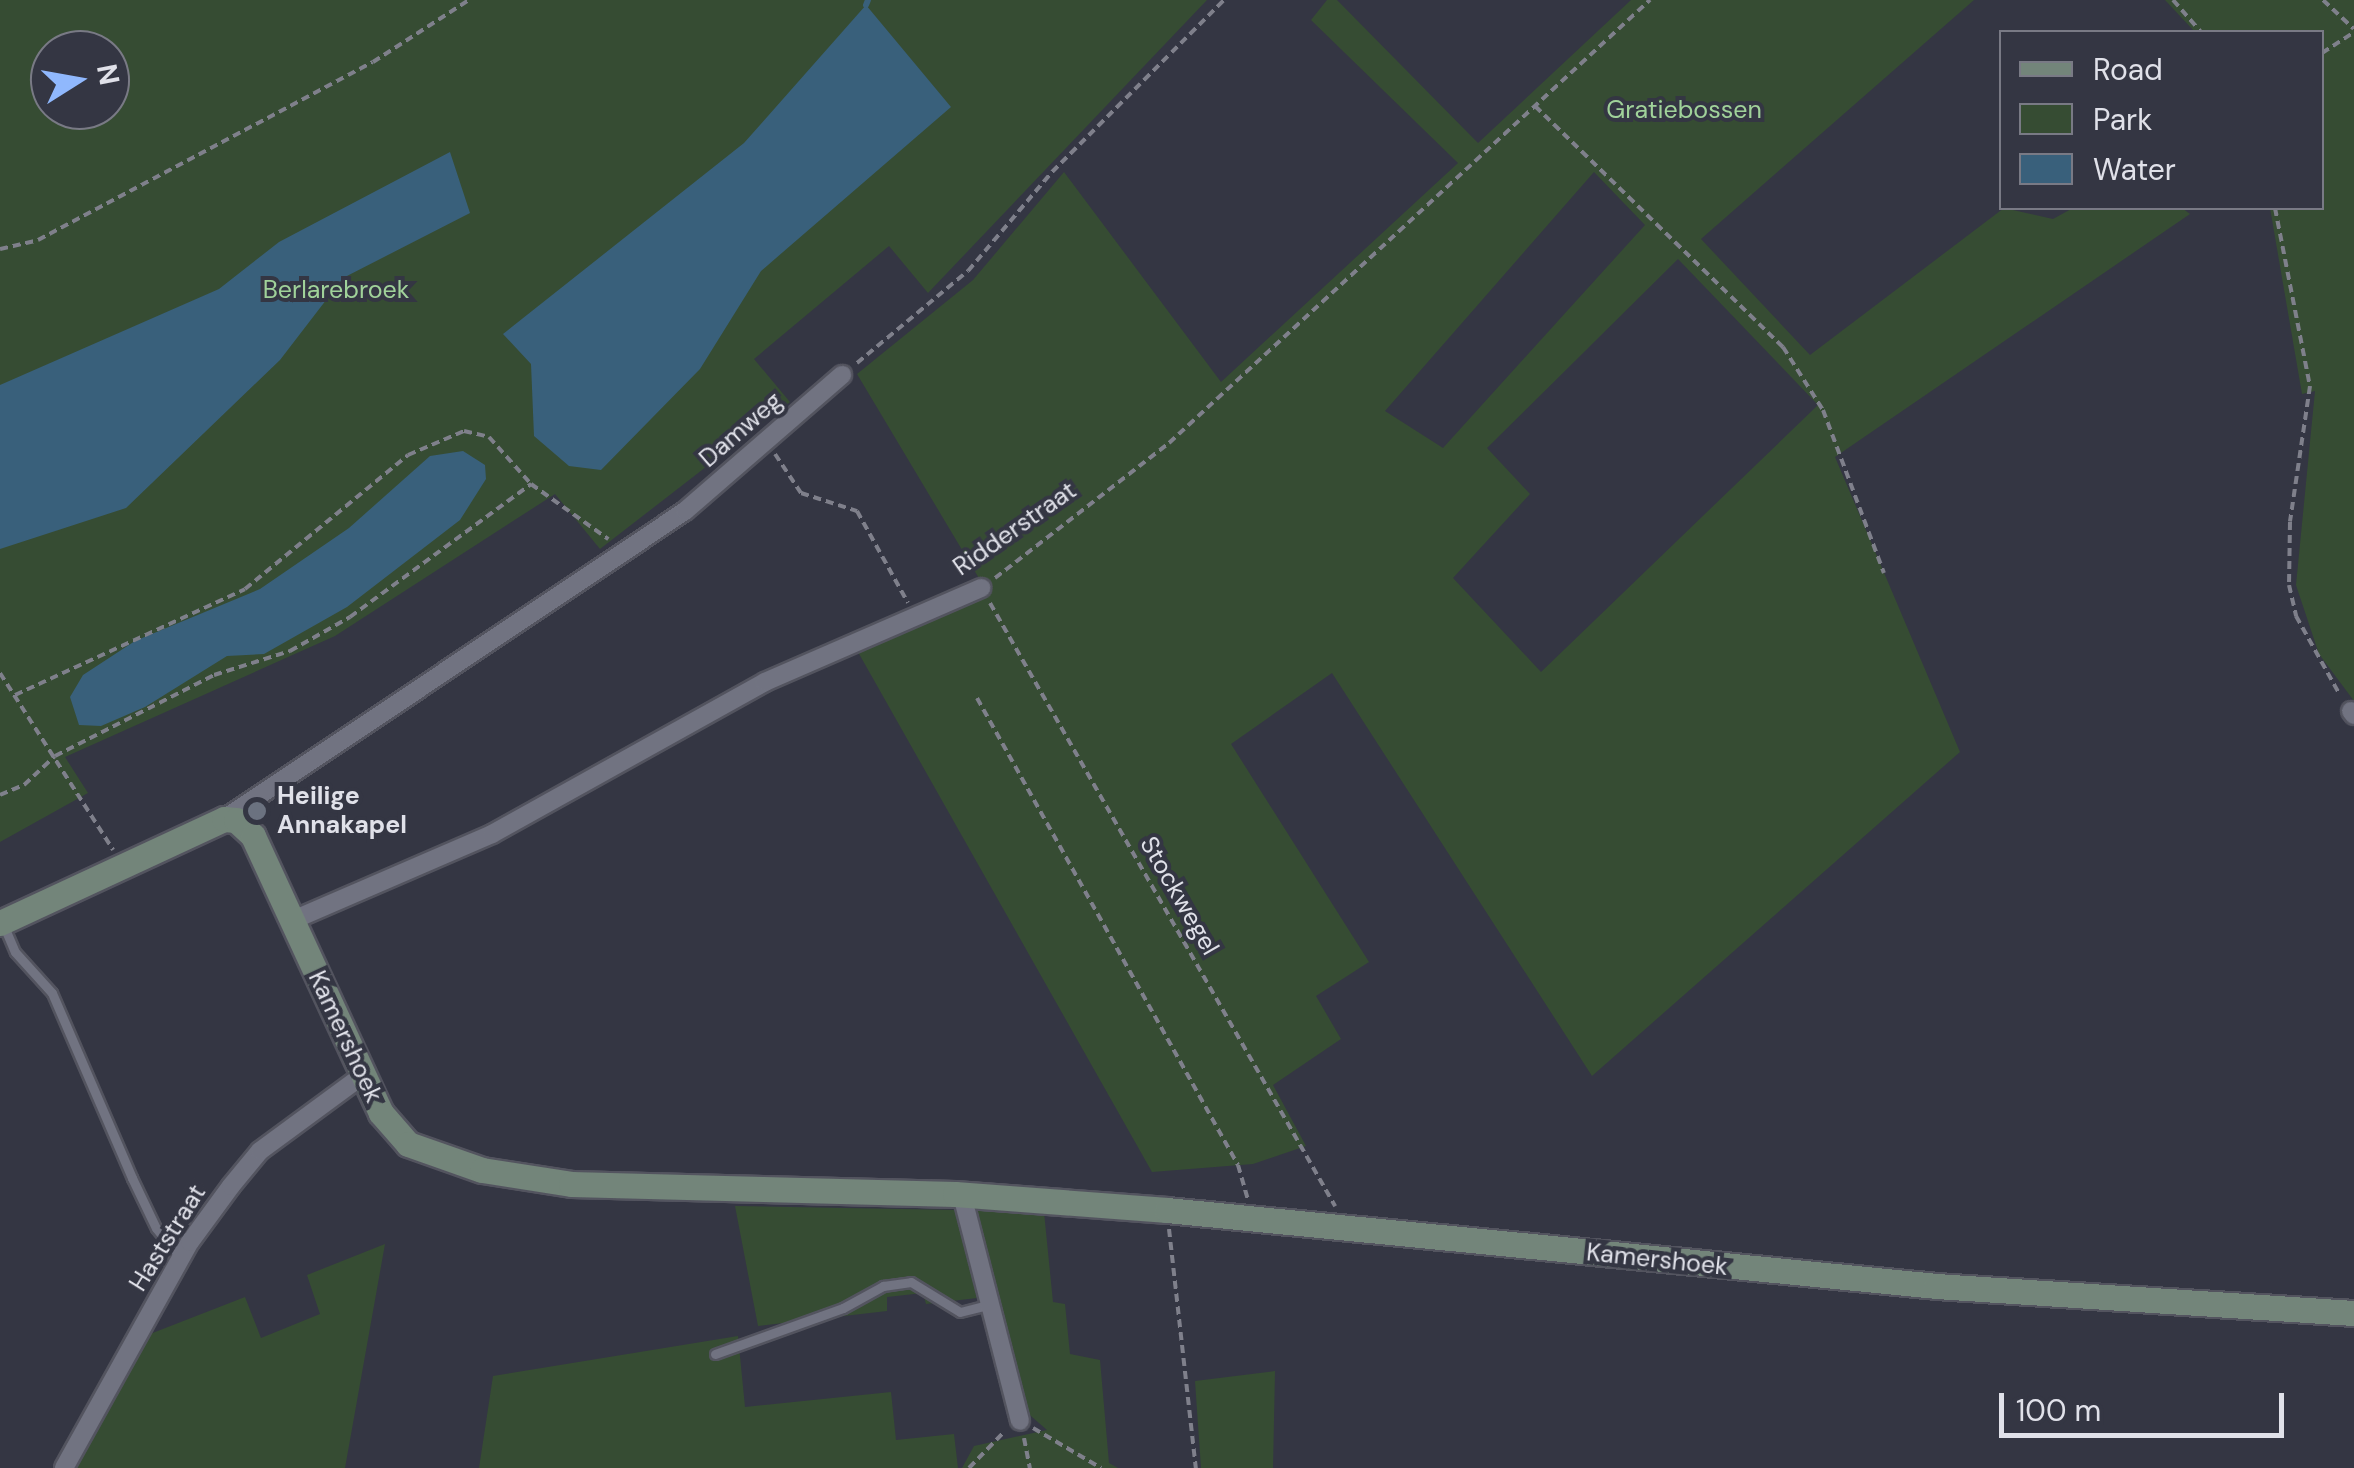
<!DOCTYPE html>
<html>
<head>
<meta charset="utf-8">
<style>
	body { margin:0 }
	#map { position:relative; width:2354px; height:1468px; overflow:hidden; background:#343643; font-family:"DM Sans",sans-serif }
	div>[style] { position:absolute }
	.green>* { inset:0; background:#364c33 }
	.water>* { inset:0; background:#39607b }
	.stream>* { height:6px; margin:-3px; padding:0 3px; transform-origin:3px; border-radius:3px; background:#39607b }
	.path>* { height:4px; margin-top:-2px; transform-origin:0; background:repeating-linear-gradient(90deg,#7f808b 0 8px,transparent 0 13px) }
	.roads { filter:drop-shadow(2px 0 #53545f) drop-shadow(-2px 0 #53545f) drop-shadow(0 2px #53545f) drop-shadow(0 -2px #53545f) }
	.lane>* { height:9px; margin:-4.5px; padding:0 4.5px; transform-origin:4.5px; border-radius:4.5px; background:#717381 }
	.street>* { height:18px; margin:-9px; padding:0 9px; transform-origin:9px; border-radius:9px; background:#717381 }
	.secondary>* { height:25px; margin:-12.5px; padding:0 12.5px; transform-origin:12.5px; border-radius:12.5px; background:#73857a }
	.dots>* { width:28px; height:28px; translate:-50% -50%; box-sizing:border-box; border:5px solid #343643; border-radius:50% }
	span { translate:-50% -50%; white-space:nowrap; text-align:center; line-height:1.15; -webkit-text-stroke:8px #343643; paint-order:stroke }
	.park-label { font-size:25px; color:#a0d29a }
	.street-label { font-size:25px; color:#e0e1e9 }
	.poi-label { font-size:25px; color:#e0e1e9; font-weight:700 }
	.left { translate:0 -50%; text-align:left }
	.legend { position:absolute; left:1999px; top:30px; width:325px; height:180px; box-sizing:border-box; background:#343643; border:2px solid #797a85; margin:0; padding:12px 18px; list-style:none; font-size:30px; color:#e0e1e9 }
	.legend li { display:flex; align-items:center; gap:20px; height:50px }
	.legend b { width:50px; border:2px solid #797a85 }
	.north { position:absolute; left:30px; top:30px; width:100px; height:100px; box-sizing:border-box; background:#343643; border:2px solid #797a85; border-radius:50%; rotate:79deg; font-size:28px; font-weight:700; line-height:40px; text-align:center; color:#e0e1e9 }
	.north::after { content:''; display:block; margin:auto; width:35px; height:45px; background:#90b8fd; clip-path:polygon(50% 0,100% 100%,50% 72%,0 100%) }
	.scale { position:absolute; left:1999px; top:1393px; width:285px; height:45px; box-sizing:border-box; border:5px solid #e0e1e9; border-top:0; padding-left:12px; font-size:30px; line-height:35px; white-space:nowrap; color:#e0e1e9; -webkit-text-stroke:8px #343643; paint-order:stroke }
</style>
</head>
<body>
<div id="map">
	<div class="green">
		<div style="clip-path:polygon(evenodd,0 0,1207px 0,928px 293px,889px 246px,754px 359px,790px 402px,600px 549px,555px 494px,335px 636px,65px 757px,88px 793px,0 842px,0 0,50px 50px,110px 50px,110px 110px,50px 110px,50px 50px)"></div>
		<div style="clip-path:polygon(evenodd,1327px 0,1337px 0,1478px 143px,1631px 0,1974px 0,1701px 239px,1810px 355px,2004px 208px,2053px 219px,2073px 208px,2182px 208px,2190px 214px,1835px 457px,1960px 752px,1592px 1076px,1332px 673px,1231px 744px,1369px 962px,1316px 996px,1341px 1039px,1273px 1085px,1306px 1146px,1253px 1164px,1152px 1172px,858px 652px,989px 595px,857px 374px,973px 280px,1064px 172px,1221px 382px,1458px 163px,1311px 20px,1327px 0,1594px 172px,1645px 225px,1443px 448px,1385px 411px,1594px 172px,1327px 0,1678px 259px,1818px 405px,1541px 672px,1453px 578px,1530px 494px,1487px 448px,1678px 259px)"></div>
		<div style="clip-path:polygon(2165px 0,2354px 0,2354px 701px,2319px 654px,2296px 585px,2315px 391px,2302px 394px,2270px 208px,2322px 208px,2322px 32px,2195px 32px)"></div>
		<div style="clip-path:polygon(735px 1206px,957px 1210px,977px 1298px,926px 1304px,923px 1293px,887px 1297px,887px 1311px,758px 1326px)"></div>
		<div style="clip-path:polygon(971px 1206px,1044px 1212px,1053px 1302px,1065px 1304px,1070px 1354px,1100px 1360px,1109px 1463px,1118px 1468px,962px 1468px,974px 1446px,1047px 1430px,1024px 1410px)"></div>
		<div style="clip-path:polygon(385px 1244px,345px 1468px,75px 1468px,150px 1334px,245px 1297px,261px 1338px,320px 1314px,307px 1275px)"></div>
		<div style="clip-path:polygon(738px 1336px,745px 1407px,891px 1392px,896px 1440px,954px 1434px,958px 1468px,479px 1468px,493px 1376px)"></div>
		<div style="clip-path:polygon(1275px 1371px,1273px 1468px,1201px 1468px,1195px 1381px)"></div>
	</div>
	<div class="water">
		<div style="clip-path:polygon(866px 5px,951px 107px,761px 271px,700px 369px,601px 470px,569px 466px,534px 436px,531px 364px,503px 334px,744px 143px)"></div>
		<div style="clip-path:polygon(450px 152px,470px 213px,343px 278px,280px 360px,126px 508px,0 549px,0 385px,219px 289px,279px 242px)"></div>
		<div style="clip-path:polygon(463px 451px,485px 465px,486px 479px,460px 520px,347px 607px,264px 654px,227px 656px,145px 707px,101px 726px,79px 725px,70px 697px,83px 675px,135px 641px,260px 589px,349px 528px,430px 456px)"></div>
	</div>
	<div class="stream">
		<div style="left:866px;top:5px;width:5px;rotate:-68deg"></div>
	</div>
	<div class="path">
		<div style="left:2173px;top:0;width:43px;rotate:48.8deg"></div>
		<div style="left:2323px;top:0;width:42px;rotate:43.1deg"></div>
		<div style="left:2322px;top:53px;width:38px;rotate:-33deg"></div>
		<div style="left:1535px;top:106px;width:346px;rotate:44.2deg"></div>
		<div style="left:1783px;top:347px;width:75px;rotate:57.6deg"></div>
		<div style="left:1823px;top:410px;width:174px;rotate:69.5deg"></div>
		<div style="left:2275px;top:208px;width:181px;rotate:78.9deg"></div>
		<div style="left:2310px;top:386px;width:137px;rotate:98.4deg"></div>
		<div style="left:2290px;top:522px;width:63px;rotate:90.9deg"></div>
		<div style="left:2289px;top:585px;width:32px;rotate:77deg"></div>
		<div style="left:2296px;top:616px;width:90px;rotate:60.9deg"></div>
		<div style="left:0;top:249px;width:39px;rotate:-13deg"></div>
		<div style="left:38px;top:240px;width:379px;rotate:-28deg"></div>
		<div style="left:373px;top:62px;width:114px;rotate:-32.9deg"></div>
		<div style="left:857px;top:363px;width:144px;rotate:-39.7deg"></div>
		<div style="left:968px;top:271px;width:130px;rotate:-49.7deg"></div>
		<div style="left:1052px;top:172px;width:243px;rotate:-45deg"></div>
		<div style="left:775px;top:454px;width:47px;rotate:56.3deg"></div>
		<div style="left:801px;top:493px;width:59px;rotate:17.8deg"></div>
		<div style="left:857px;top:511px;width:105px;rotate:61deg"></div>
		<div style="left:995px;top:578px;width:220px;rotate:-37.8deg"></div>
		<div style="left:1169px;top:443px;width:654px;rotate:-42.65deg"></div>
		<div style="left:990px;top:603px;width:695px;rotate:60.22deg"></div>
		<div style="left:0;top:673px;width:210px;rotate:57.4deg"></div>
		<div style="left:15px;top:695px;width:253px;rotate:-24.7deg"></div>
		<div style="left:245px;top:589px;width:211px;rotate:-39.4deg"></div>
		<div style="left:408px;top:455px;width:61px;rotate:-23.2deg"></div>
		<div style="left:464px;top:431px;width:26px;rotate:13deg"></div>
		<div style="left:489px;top:437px;width:63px;rotate:48.2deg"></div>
		<div style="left:531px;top:484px;width:95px;rotate:35.5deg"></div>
		<div style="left:977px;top:698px;width:535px;rotate:60.8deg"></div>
		<div style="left:1238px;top:1165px;width:35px;rotate:74deg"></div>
		<div style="left:0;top:795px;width:26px;rotate:-23deg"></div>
		<div style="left:24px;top:785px;width:42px;rotate:-43.1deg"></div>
		<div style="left:55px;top:756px;width:178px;rotate:-27deg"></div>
		<div style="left:214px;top:675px;width:80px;rotate:-17.5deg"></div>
		<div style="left:290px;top:651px;width:69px;rotate:-29.5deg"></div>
		<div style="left:350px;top:617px;width:225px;rotate:-36.3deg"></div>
		<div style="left:1169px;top:1229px;width:241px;rotate:83.6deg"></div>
		<div style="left:1033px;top:1428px;width:79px;rotate:30.5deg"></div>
		<div style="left:1024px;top:1438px;width:31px;rotate:79deg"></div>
		<div style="left:969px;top:1468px;width:50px;rotate:-45.8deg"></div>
	</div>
	<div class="roads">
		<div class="lane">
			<div style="left:3px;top:924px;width:30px;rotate:67deg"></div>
			<div style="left:15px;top:952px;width:55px;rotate:47.9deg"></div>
			<div style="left:52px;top:993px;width:202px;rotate:66.6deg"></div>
			<div style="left:132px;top:1178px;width:55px;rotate:64.4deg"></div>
			<div style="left:156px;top:1228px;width:38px;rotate:50deg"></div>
			<div style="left:715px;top:1354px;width:136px;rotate:-19.8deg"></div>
			<div style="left:843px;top:1308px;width:46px;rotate:-28.8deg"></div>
			<div style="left:883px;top:1286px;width:28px;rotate:-8deg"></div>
			<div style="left:911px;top:1282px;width:57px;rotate:31.5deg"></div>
			<div style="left:960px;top:1312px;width:29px;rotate:-14deg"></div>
		</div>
		<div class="street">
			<div style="left:2351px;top:711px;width:5px;rotate:53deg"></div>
			<div style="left:224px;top:819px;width:554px;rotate:-33.75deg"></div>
			<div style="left:685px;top:511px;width:208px;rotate:-40.9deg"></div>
			<div style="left:291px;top:921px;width:219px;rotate:-23.4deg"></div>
			<div style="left:492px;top:834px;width:312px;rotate:-29.1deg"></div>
			<div style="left:765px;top:682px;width:236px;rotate:-23.5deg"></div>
			<div style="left:962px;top:1195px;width:233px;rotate:75.6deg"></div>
			<div style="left:64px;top:1468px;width:259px;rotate:-60.9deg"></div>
			<div style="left:190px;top:1242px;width:69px;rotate:-53.8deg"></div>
			<div style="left:231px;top:1186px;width:45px;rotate:-50.4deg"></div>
			<div style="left:260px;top:1151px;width:128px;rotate:-36.4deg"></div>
		</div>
		<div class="secondary">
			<div style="left:0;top:923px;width:247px;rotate:-24.9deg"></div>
			<div style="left:224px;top:819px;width:12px;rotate:5deg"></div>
			<div style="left:236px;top:820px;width:23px;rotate:43deg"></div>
			<div style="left:253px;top:836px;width:305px;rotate:65.2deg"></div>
			<div style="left:381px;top:1113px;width:41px;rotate:48.9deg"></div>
			<div style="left:408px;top:1144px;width:78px;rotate:19.4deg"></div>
			<div style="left:482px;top:1170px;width:90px;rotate:8.9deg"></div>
			<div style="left:571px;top:1184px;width:384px;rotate:1.5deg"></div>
			<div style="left:955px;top:1194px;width:213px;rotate:4.3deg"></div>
			<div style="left:1167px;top:1210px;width:773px;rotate:5.64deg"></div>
			<div style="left:1936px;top:1286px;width:419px;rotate:3.7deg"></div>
		</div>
	</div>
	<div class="dots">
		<div style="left:257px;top:811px;background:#6b7280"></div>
	</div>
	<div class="park-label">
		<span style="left:1684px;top:110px">Gratiebossen</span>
		<span style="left:336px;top:290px">Berlarebroek</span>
	</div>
	<div class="street-label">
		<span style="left:741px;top:430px;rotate:-41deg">Damweg</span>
		<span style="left:1015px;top:529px;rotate:-35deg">Ridderstraat</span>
		<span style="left:1179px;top:896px;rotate:60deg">Stockwegel</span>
		<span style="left:345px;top:1037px;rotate:65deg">Kamershoek</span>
		<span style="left:168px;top:1238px;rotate:-58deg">Haststraat</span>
		<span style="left:1657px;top:1260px;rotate:6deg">Kamershoek</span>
	</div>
	<div class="poi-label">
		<span class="left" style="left:277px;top:811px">Heilige<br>Annakapel</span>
	</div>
	<ul class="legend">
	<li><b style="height:12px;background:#73857a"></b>Road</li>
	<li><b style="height:28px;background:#364c33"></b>Park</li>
	<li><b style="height:28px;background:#39607b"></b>Water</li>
	</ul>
	<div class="north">N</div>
	<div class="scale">100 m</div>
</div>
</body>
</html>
